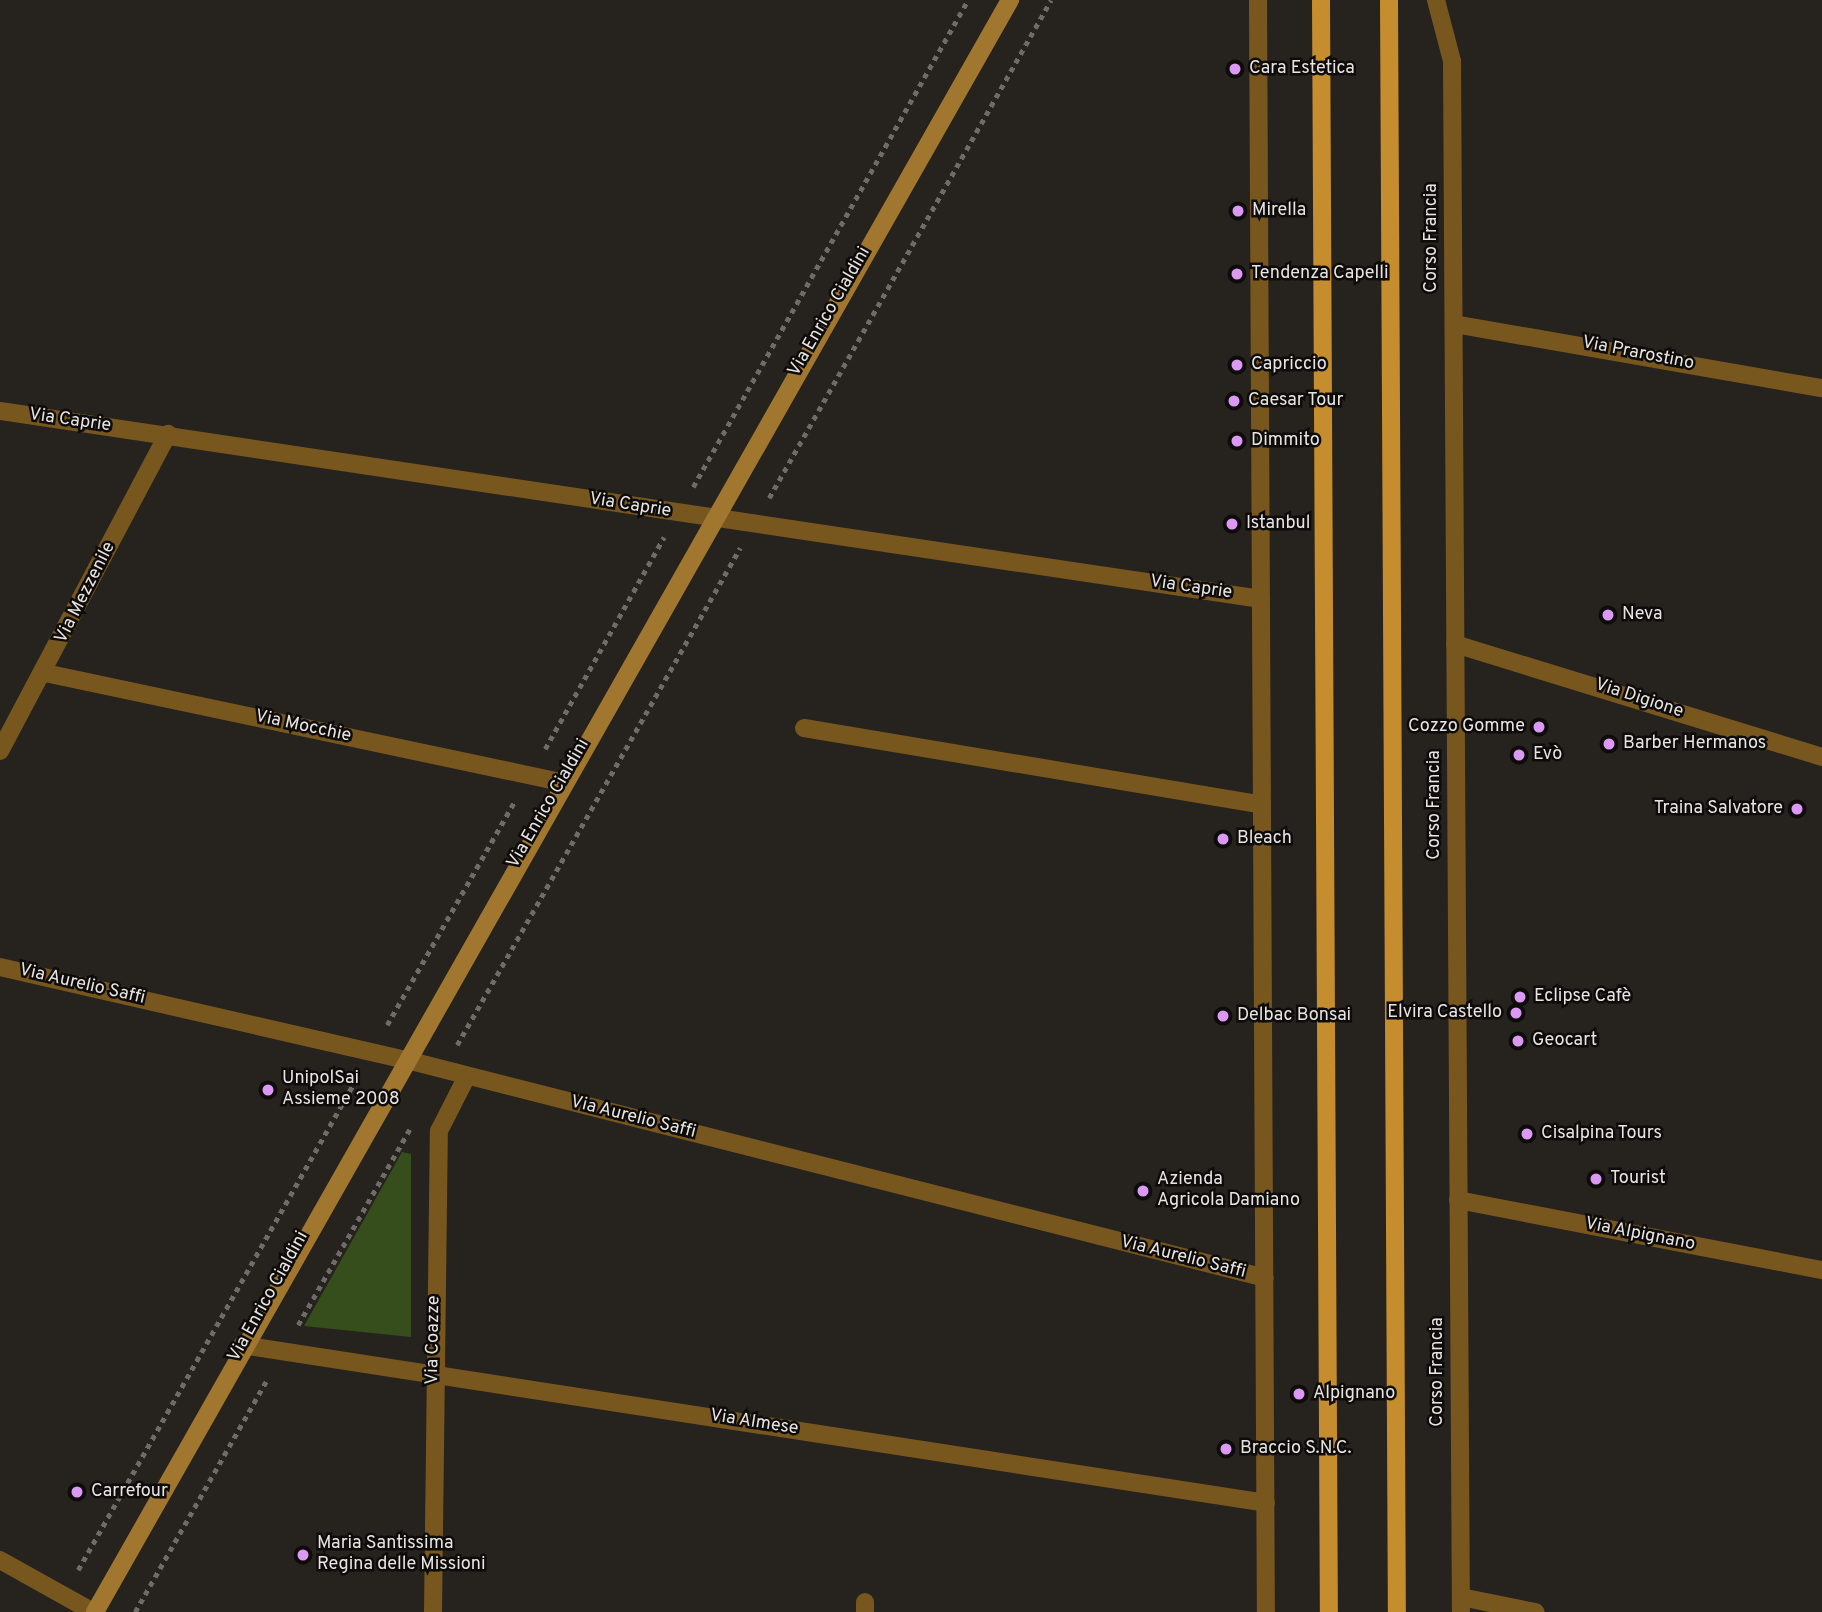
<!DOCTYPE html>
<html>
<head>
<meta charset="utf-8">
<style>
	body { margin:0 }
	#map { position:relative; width:1822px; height:1612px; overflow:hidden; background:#26221e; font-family:Overpass,sans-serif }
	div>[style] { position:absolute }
	.green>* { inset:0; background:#364e1c }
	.path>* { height:4.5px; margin-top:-2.25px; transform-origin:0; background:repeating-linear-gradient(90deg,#6e6b68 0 5px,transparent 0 10px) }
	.lane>* { height:18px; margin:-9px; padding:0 9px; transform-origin:9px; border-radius:9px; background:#78571f }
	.street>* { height:18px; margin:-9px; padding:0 9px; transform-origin:9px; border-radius:9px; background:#78571f }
	.secondary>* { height:18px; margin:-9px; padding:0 9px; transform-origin:9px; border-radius:9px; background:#a17730 }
	.primary>* { height:18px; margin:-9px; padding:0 9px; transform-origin:9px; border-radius:9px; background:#c58d2d }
	.dots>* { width:19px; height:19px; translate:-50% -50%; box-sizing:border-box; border:4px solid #0e0c0a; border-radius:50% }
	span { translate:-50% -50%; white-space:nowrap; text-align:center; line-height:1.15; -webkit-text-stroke:5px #0e0c0a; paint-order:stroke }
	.poi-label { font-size:18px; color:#e7e4e2 }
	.left { translate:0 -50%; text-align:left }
	.right { translate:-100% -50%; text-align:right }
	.street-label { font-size:18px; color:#e7e4e2 }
</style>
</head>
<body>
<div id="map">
	<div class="green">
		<div style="clip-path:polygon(402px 1152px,411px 1154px,411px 1337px,304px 1326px)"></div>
	</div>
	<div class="path">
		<div style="left:693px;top:487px;width:559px;rotate:-60.55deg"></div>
		<div style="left:769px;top:498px;width:572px;rotate:-60.48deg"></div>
		<div style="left:545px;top:749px;width:243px;rotate:-60.7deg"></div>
		<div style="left:387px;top:1025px;width:257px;rotate:-60.3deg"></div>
		<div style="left:457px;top:1045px;width:572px;rotate:-60.34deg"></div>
		<div style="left:298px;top:1325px;width:226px;rotate:-60.3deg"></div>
		<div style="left:78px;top:1570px;width:568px;rotate:-60.46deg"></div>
		<div style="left:135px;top:1612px;width:269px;rotate:-60.4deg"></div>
	</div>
	<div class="lane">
		<div style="left:804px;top:728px;width:464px;rotate:9.5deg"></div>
	</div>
	<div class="street">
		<div style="left:1258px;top:0;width:1612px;rotate:89.72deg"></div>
		<div style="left:1436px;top:0;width:63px;rotate:75.3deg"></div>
		<div style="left:1452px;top:61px;width:1551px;rotate:89.67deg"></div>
		<div style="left:1454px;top:324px;width:374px;rotate:9.9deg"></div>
		<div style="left:0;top:411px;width:1275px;rotate:8.48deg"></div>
		<div style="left:1455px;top:644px;width:384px;rotate:17.1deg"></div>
		<div style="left:45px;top:673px;width:527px;rotate:11.93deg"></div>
		<div style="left:0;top:751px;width:359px;rotate:-62.1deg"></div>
		<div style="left:0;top:967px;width:413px;rotate:12.9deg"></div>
		<div style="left:403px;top:1059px;width:889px;rotate:14.25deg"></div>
		<div style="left:1458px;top:1200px;width:371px;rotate:10.9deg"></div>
		<div style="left:242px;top:1345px;width:1036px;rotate:8.77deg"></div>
		<div style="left:0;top:1560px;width:107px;rotate:29.2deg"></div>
		<div style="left:1461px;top:1597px;width:76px;rotate:11.5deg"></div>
		<div style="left:865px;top:1602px;width:10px;rotate:90deg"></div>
		<div style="left:433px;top:1612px;width:481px;rotate:-89.3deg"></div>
		<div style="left:439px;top:1131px;width:62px;rotate:-63deg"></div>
	</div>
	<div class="secondary">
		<div style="left:95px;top:1612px;width:1854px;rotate:-60.42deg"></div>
	</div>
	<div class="primary">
		<div style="left:1321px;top:0;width:1612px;rotate:89.72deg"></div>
		<div style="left:1389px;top:0;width:1612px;rotate:89.72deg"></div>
	</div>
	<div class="dots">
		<div style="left:1235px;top:69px;background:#dc99f4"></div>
		<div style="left:1238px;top:211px;background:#dc99f4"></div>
		<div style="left:1237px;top:274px;background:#dc99f4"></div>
		<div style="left:1237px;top:365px;background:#dc99f4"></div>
		<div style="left:1234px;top:401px;background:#dc99f4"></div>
		<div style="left:1237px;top:441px;background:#dc99f4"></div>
		<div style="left:1232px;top:524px;background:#dc99f4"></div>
		<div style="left:1608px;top:615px;background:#dc99f4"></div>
		<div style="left:1539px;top:727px;background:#dc99f4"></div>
		<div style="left:1609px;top:744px;background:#dc99f4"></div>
		<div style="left:1519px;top:755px;background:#dc99f4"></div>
		<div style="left:1797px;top:809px;background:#dc99f4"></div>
		<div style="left:1223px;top:839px;background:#dc99f4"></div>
		<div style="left:1520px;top:997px;background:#dc99f4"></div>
		<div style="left:1516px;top:1013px;background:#dc99f4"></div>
		<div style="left:1223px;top:1016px;background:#dc99f4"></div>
		<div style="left:1518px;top:1041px;background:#dc99f4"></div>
		<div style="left:268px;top:1090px;background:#dc99f4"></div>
		<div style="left:1527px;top:1134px;background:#dc99f4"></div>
		<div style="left:1596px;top:1179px;background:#dc99f4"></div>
		<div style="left:1143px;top:1191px;background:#dc99f4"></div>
		<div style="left:1299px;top:1394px;background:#dc99f4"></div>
		<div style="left:1226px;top:1449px;background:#dc99f4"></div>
		<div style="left:77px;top:1492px;background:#dc99f4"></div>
		<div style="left:303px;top:1555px;background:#dc99f4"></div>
	</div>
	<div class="poi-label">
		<span class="left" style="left:1249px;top:69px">Cara Estetica</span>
		<span class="left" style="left:1252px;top:211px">Mirella</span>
		<span class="left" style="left:1251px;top:274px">Tendenza Capelli</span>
		<span class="left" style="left:1251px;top:365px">Capriccio</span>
		<span class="left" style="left:1248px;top:401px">Caesar Tour</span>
		<span class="left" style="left:1251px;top:441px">Dimmito</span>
		<span class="left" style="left:1246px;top:524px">Istanbul</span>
		<span class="left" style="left:1622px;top:615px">Neva</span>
		<span class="right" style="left:1525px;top:727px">Cozzo Gomme</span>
		<span class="left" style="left:1623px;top:744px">Barber Hermanos</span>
		<span class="left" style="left:1533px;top:755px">Evò</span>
		<span class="right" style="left:1783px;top:809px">Traina Salvatore</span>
		<span class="left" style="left:1237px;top:839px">Bleach</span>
		<span class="left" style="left:1534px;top:997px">Eclipse Cafè</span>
		<span class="right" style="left:1502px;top:1013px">Elvira Castello</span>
		<span class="left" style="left:1237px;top:1016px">Delbac Bonsai</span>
		<span class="left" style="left:1532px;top:1041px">Geocart</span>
		<span class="left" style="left:282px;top:1090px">UnipolSai<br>Assieme 2008</span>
		<span class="left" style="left:1541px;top:1134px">Cisalpina Tours</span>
		<span class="left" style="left:1610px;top:1179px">Tourist</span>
		<span class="left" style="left:1157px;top:1191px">Azienda<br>Agricola Damiano</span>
		<span class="left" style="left:1313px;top:1394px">Alpignano</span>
		<span class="left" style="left:1240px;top:1449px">Braccio S.N.C.</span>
		<span class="left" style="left:91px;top:1492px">Carrefour</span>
		<span class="left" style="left:317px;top:1555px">Maria Santissima<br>Regina delle Missioni</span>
	</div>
	<div class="street-label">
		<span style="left:1432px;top:238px;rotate:-90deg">Corso Francia</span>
		<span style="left:830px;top:312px;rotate:-60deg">Via Enrico Cialdini</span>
		<span style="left:1638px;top:354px;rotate:11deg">Via Prarostino</span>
		<span style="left:70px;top:421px;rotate:8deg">Via Caprie</span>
		<span style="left:630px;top:506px;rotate:9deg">Via Caprie</span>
		<span style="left:1191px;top:588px;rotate:8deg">Via Caprie</span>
		<span style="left:86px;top:593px;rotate:-63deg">Via Mezzenile</span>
		<span style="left:1639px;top:699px;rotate:18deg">Via Digione</span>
		<span style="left:303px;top:727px;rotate:12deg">Via Mocchie</span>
		<span style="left:549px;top:804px;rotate:-60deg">Via Enrico Cialdini</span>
		<span style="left:1435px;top:805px;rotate:-90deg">Corso Francia</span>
		<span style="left:82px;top:985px;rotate:13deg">Via Aurelio Saffi</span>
		<span style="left:633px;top:1118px;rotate:14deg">Via Aurelio Saffi</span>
		<span style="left:1640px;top:1235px;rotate:11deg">Via Alpignano</span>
		<span style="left:1183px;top:1258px;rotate:14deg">Via Aurelio Saffi</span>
		<span style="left:269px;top:1297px;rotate:-61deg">Via Enrico Cialdini</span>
		<span style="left:434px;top:1340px;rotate:-89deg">Via Coazze</span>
		<span style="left:1438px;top:1372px;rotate:-90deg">Corso Francia</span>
		<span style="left:754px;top:1423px;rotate:9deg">Via Almese</span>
	</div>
</div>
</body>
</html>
